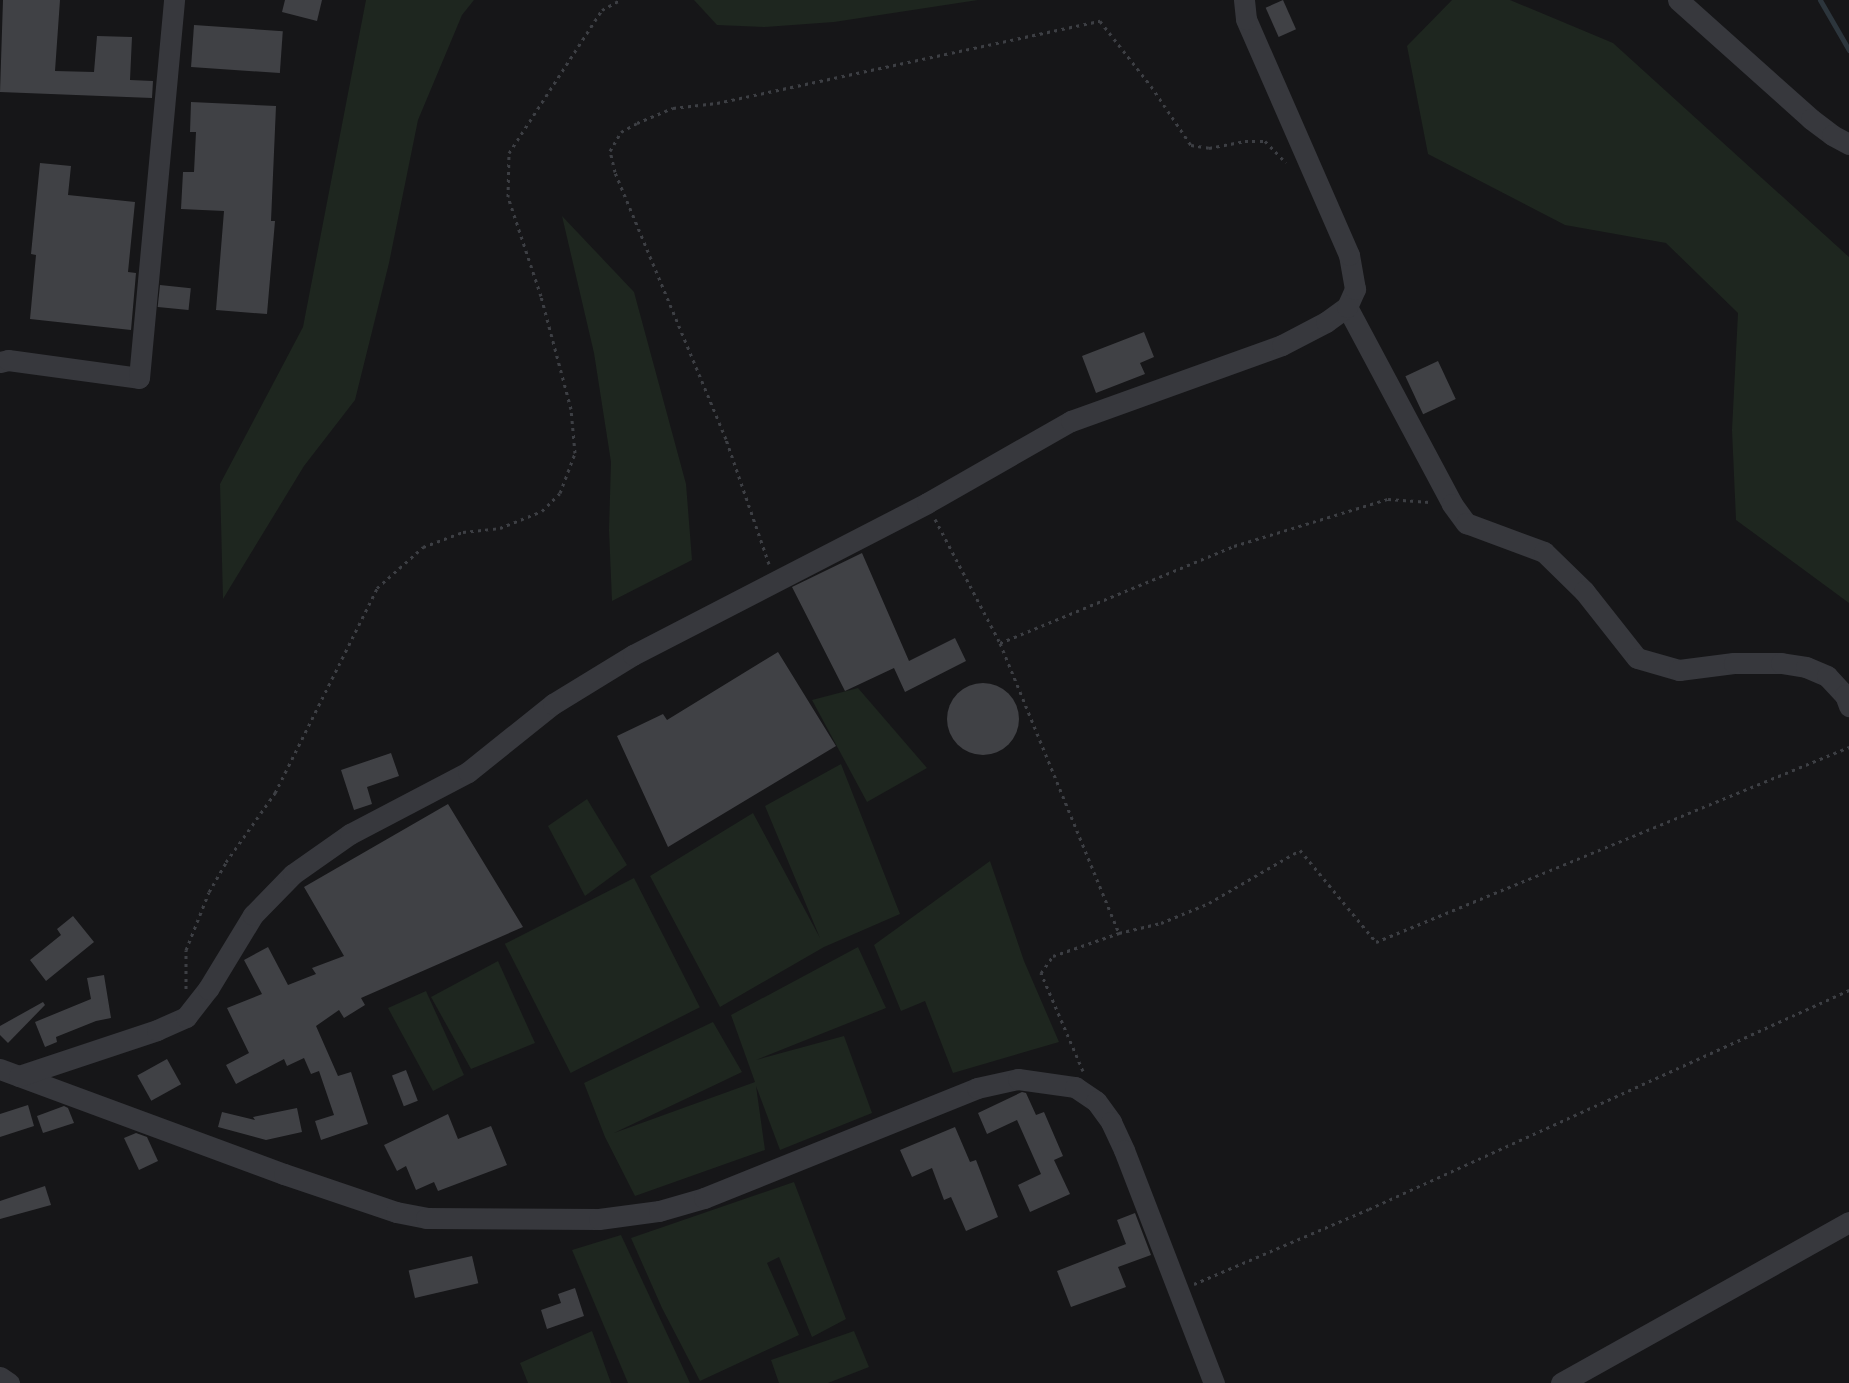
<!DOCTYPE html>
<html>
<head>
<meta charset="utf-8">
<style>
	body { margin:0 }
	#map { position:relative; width:1849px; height:1383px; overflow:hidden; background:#161618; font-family:"DM Sans",sans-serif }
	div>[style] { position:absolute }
	.green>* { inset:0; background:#1e261f; transform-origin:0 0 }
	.stream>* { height:5px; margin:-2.5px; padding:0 2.5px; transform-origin:2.5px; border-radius:2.5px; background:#2c353c }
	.building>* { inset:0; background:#404145; transform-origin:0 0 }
	.round { border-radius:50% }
	.path>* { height:3px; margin-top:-1.5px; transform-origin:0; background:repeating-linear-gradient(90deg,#3d3f44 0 3px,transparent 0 7.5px) }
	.minor>* { height:21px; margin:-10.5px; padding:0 10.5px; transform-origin:10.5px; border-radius:10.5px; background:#37383d }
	span { translate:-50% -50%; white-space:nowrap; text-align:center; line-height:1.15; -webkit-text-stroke:4.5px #111113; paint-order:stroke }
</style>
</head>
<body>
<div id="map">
	<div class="green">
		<div style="clip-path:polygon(366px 0,474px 0,462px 15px,418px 120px,389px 263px,355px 400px,304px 466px,223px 599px,220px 484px,303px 327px)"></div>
		<div style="clip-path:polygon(694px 0,978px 0,834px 22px,765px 27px,717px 25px)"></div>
		<div style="clip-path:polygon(1452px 0,1510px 0,1613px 43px,1849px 257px,1849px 603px,1736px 520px,1732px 430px,1738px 313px,1666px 243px,1565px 225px,1428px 154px,1407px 46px)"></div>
		<div style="clip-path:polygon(562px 216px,634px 292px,686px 484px,692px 560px,612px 601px,609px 530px,611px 462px,594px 353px)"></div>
		<div style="clip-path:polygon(858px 688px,927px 768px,867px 802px,812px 700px)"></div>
		<div style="clip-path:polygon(841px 764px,900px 914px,824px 947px,720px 1007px,650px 876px,753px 813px,820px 938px,765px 806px)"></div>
		<div style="clip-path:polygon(587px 799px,627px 865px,585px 896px,548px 826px)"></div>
		<div style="clip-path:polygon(990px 861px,1024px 961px,1059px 1042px,953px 1073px,925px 1001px,901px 1011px,874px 945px)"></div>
		<div style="left:634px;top:878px;width:145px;height:145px;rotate:63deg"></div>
		<div style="clip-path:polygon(858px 947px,886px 1008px,756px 1060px,844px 1036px,872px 1113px,780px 1150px,756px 1086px,765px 1150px,635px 1196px,605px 1137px,584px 1083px,713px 1022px,742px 1072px,614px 1133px,755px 1082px,731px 1015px)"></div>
		<div style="clip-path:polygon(498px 961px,535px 1043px,471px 1069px,431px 997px)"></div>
		<div style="clip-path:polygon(426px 991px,464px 1075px,433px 1091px,388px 1008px)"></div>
		<div style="clip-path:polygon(794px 1182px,846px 1319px,812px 1337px,779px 1257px,767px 1263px,799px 1335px,700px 1381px,662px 1308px,631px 1238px)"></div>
		<div style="clip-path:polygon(621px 1235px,690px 1383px,628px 1383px,572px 1250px)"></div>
		<div style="clip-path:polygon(592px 1331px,611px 1383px,528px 1383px,520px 1363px)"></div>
		<div style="clip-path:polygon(854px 1331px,869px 1367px,828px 1383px,779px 1383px,771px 1360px)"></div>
	</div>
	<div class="stream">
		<div style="left:1820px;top:0;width:58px;rotate:59.9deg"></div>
	</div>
	<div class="building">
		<div style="clip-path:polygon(3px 0,60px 0,55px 71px,94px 72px,97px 36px,132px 37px,130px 80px,153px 81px,152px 98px,0 92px)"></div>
		<div style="clip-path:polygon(285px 0,322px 0,317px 21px,282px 12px)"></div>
		<div style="left:1283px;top:0;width:32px;height:19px;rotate:66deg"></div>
		<div style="left:194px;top:25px;width:89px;height:42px;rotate:4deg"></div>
		<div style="clip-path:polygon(191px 102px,276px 106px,271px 221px,275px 221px,267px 314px,216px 310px,224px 211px,181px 209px,183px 172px,194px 172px,196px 132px,190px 132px)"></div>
		<div style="clip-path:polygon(40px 163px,71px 166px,68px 195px,135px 202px,128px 272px,136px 273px,131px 330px,30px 319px,36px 255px,31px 254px)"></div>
		<div style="left:160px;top:285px;width:31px;height:22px;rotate:6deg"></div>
		<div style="clip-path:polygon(1144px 332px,1154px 357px,1140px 363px,1145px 374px,1096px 393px,1082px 356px)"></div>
		<div style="left:1438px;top:361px;width:42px;height:36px;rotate:65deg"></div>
		<div style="clip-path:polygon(862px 553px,909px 661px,955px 638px,966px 661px,905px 692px,894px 668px,845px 691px,792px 587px)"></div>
		<div style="clip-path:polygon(778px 652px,836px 746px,668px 847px,617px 736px,663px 714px,667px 720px)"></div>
		<div class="round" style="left:947px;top:683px;width:72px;height:72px"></div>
		<div style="clip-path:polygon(391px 753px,399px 776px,367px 787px,372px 804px,354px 810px,341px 770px)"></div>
		<div style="clip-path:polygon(448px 804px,523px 927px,361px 998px,365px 1005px,344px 1018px,339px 1010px,316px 1026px,338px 1076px,351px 1072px,368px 1124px,321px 1140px,315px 1121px,334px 1115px,319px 1071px,311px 1074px,304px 1058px,287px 1066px,284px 1059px,236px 1084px,226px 1065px,249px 1053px,227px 1008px,262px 994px,244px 960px,268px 947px,288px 985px,316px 974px,312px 968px,344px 956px,304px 887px)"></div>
		<div style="clip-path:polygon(73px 916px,94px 942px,46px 981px,30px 960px,61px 935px,57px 929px)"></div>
		<div style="clip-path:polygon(104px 975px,111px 1018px,96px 1021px,56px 1037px,57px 1042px,45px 1047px,35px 1022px,91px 999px,87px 978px)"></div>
		<div style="clip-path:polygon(43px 1002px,45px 1005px,8px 1043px,0 1035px,0 1026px)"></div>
		<div style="left:167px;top:1059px;width:29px;height:34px;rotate:61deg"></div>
		<div style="left:406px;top:1070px;width:33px;height:15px;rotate:69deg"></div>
		<div style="clip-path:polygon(1022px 1092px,1026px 1093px,1036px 1115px,1044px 1112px,1063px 1156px,1054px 1160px,1070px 1194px,1030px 1212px,1018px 1185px,1041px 1174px,1017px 1120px,987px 1134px,978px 1113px)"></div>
		<div style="clip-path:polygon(28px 1105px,34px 1126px,0 1137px,0 1114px)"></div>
		<div style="clip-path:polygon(64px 1106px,68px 1108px,74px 1123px,43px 1133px,37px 1116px)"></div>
		<div style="clip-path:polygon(297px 1108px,302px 1132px,266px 1140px,218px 1127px,222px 1112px,255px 1120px,253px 1117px)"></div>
		<div style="clip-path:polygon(448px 1114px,458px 1139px,491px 1126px,507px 1165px,438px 1191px,434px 1182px,416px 1190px,406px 1166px,397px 1171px,384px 1145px)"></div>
		<div style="clip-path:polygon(955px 1127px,970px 1162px,976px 1160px,998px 1217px,966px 1231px,951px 1197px,944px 1200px,932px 1168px,912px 1177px,900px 1150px)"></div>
		<div style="clip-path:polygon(136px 1133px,147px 1137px,158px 1161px,139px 1170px,124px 1138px)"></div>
		<div style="clip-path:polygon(45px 1186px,51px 1205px,0 1219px,0 1201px)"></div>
		<div style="clip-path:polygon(1135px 1213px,1151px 1255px,1118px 1267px,1126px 1287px,1071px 1307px,1057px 1271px,1126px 1244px,1117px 1220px)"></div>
		<div style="left:472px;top:1256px;width:28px;height:65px;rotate:77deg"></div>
		<div style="clip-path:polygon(575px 1288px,584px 1316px,547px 1329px,541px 1310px,561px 1303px,558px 1294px)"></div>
	</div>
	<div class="path">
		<div style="left:935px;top:519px;width:140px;rotate:62.3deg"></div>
		<div style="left:1000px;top:643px;width:313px;rotate:67.7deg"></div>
		<div style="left:769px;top:564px;width:132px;rotate:-109deg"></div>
		<div style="left:726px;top:439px;width:289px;rotate:-112.6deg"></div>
		<div style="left:615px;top:172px;width:22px;rotate:-103deg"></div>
		<div style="left:610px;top:151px;width:22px;rotate:-60deg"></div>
		<div style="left:621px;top:132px;width:18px;rotate:-29deg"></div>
		<div style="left:637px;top:123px;width:39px;rotate:-23deg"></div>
		<div style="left:673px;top:108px;width:44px;rotate:-6.5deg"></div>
		<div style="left:717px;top:103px;width:392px;rotate:-12.1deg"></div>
		<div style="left:1100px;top:21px;width:83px;rotate:51.9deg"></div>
		<div style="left:1151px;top:86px;width:71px;rotate:55.9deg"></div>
		<div style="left:1191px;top:145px;width:18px;rotate:9deg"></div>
		<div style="left:1209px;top:148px;width:37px;rotate:-11deg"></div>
		<div style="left:1245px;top:141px;width:20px"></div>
		<div style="left:1265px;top:141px;width:30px;rotate:46deg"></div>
		<div style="left:1000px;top:643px;width:253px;rotate:-22.5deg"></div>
		<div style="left:1234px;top:546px;width:161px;rotate:-17deg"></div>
		<div style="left:1388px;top:499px;width:42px;rotate:4.1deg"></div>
		<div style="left:186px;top:989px;width:39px;rotate:-90deg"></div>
		<div style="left:186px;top:950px;width:62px;rotate:-68.4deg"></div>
		<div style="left:209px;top:892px;width:34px;rotate:-60deg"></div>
		<div style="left:226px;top:862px;width:85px;rotate:-54.6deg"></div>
		<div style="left:275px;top:793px;width:229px;rotate:-63.5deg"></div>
		<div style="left:377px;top:588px;width:62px;rotate:-41.7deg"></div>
		<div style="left:423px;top:547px;width:43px;rotate:-20.6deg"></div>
		<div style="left:463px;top:532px;width:37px;rotate:-6deg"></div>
		<div style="left:500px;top:528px;width:45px;rotate:-22deg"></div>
		<div style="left:542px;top:511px;width:25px;rotate:-45deg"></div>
		<div style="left:560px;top:493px;width:43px;rotate:-69.4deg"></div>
		<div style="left:575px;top:453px;width:44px;rotate:-95.2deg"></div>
		<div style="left:571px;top:409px;width:117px;rotate:-104.9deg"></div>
		<div style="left:541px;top:296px;width:104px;rotate:-108.4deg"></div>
		<div style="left:508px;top:197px;width:44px;rotate:-88.7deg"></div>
		<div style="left:509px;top:153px;width:171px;rotate:-57deg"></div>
		<div style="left:602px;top:10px;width:21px;rotate:-29deg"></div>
		<div style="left:1083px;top:1071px;width:107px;rotate:-113.2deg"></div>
		<div style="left:1041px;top:973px;width:21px;rotate:-55deg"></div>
		<div style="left:1053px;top:956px;width:70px;rotate:-19.2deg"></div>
		<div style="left:1119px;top:933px;width:43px;rotate:-13.4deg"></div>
		<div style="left:1161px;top:923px;width:52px;rotate:-22.6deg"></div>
		<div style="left:1209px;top:903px;width:105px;rotate:-30.2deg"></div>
		<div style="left:1300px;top:850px;width:119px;rotate:50.4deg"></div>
		<div style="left:1376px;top:942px;width:512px;rotate:-22.4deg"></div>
		<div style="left:1194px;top:1284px;width:190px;rotate:-23.2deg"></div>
		<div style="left:1369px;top:1209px;width:528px;rotate:-24.52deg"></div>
	</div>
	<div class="minor">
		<div style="left:1678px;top:0;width:178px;rotate:41.8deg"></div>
		<div style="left:1811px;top:119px;width:26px;rotate:37deg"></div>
		<div style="left:1832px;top:135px;width:19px;rotate:28deg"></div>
		<div style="left:1347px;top:307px;width:223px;rotate:61.9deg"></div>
		<div style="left:1452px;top:504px;width:24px;rotate:54deg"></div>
		<div style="left:1466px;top:523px;width:83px;rotate:20.4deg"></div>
		<div style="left:1544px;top:552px;width:56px;rotate:44.3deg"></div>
		<div style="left:1584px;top:591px;width:85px;rotate:51.7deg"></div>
		<div style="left:1637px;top:658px;width:44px;rotate:15.9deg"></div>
		<div style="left:1679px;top:670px;width:55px;rotate:-7.3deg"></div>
		<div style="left:1734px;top:663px;width:47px"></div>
		<div style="left:1781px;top:663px;width:25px;rotate:9deg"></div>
		<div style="left:1806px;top:667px;width:23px;rotate:23deg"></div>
		<div style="left:1827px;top:676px;width:26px;rotate:47deg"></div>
		<div style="left:1845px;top:695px;width:12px;rotate:70deg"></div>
		<div style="left:0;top:362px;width:8px;rotate:-14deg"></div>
		<div style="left:8px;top:360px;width:132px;rotate:7.8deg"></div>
		<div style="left:139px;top:378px;width:380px;rotate:-84.7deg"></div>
		<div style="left:0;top:1069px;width:303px;rotate:20.3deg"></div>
		<div style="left:284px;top:1174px;width:118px;rotate:18.7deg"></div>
		<div style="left:396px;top:1212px;width:31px;rotate:11deg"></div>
		<div style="left:426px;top:1218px;width:173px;rotate:0.3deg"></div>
		<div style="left:599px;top:1219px;width:61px;rotate:-7.6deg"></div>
		<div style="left:659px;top:1211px;width:47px;rotate:-16.1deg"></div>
		<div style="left:704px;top:1198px;width:294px;rotate:-21.9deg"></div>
		<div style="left:977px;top:1088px;width:42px;rotate:-12.4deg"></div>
		<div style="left:1018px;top:1079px;width:58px;rotate:8deg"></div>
		<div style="left:1075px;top:1087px;width:25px;rotate:34deg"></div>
		<div style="left:1096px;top:1101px;width:26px;rotate:54deg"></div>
		<div style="left:1111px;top:1122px;width:31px;rotate:65deg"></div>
		<div style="left:1124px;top:1150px;width:250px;rotate:68.9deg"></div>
		<div style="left:19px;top:1076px;width:145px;rotate:-18.4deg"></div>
		<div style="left:157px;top:1030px;width:32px;rotate:-24deg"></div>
		<div style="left:186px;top:1017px;width:36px;rotate:-52deg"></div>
		<div style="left:208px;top:989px;width:87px;rotate:-58.7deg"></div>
		<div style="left:253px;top:915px;width:57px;rotate:-45.7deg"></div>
		<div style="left:293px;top:874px;width:70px;rotate:-35.1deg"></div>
		<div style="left:350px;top:834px;width:133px;rotate:-27.7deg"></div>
		<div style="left:468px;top:772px;width:109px;rotate:-38.7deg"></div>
		<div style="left:553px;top:704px;width:94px;rotate:-31.5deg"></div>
		<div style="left:633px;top:655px;width:331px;rotate:-27.3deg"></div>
		<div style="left:927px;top:503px;width:166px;rotate:-29.7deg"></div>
		<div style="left:1071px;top:421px;width:224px;rotate:-19.8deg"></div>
		<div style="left:1282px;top:345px;width:50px;rotate:-27.6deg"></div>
		<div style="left:1326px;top:322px;width:26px;rotate:-36deg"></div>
		<div style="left:1347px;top:307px;width:20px;rotate:-66deg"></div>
		<div style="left:1355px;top:289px;width:35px;rotate:-100deg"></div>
		<div style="left:1349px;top:255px;width:257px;rotate:-113.6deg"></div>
		<div style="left:1246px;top:19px;width:19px;rotate:-96deg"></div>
		<div style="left:0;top:1377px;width:11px;rotate:34deg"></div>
		<div style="left:1561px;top:1383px;width:330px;rotate:-29.2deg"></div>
	</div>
</div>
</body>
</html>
